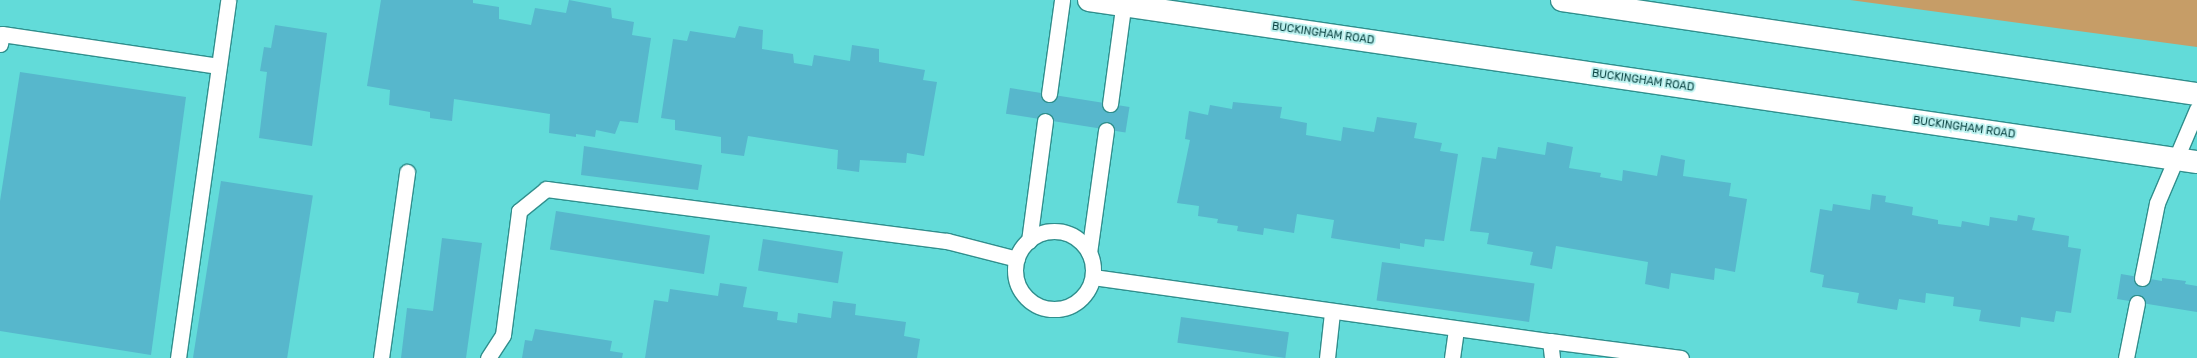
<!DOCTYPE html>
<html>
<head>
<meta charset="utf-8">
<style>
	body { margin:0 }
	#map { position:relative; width:2197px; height:358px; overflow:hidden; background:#62dbd9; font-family:Rubik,sans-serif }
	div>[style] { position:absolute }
	.green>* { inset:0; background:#c69d67 }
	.building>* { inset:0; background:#57b7cc; transform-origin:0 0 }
	.roads { filter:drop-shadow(1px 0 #308f8d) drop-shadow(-1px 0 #308f8d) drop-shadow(0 1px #308f8d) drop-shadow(0 -1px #308f8d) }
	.service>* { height:15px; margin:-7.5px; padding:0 7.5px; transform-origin:7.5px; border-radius:7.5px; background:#fff }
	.service>.ring { margin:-7.5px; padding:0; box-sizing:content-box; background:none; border:15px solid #fff; border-radius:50% }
	.tertiary>* { height:22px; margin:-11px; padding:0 11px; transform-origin:11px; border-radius:11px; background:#fff }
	span { translate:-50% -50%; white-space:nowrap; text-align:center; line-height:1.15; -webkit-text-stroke:4px #bdf2f0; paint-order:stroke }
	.street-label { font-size:11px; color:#094140 }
</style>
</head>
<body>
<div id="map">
	<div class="green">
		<div style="clip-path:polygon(1850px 0,2197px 0,2197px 47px)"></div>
	</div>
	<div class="building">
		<div style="clip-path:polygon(381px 0,473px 0,473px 3px,499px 7px,499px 19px,531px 25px,535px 8px,566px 13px,569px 0,611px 8px,612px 18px,634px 22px,632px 35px,651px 38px,638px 123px,620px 121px,615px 134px,596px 130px,595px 137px,576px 134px,576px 137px,549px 133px,550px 114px,454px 99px,452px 121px,430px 118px,430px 112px,389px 105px,390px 90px,367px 86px)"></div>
		<div style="clip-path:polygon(275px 25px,327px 33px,312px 146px,259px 138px,267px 72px,260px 71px,264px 47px,271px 48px)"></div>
		<div style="clip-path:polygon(739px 26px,763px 30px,762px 49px,793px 54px,794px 63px,812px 66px,814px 55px,850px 61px,852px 45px,879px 49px,879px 62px,925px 70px,923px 80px,937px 82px,924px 156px,907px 153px,906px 163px,860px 160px,859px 172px,837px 169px,838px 150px,748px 136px,744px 156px,721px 153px,721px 137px,675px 130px,675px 120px,661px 118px,673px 39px,687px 41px,690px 31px,735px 38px)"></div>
		<div style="clip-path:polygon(20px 72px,186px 97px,151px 355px,0 331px,0 201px)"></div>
		<div style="left:1010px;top:88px;width:121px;height:26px;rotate:9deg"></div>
		<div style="clip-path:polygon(1233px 102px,1282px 107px,1280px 118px,1307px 123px,1306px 135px,1341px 141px,1343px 127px,1374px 132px,1377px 117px,1417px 123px,1414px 138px,1442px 143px,1440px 151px,1458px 154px,1444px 241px,1425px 239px,1424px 247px,1400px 243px,1400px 249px,1331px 238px,1334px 220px,1297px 214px,1294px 233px,1264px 228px,1263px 235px,1237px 231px,1238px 226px,1217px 223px,1218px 219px,1198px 216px,1199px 206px,1177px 203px,1190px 140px,1185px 139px,1189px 111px,1208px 115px,1210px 105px,1232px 109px)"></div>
		<div style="clip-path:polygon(1547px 142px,1573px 147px,1569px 168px,1601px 173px,1600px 177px,1622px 181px,1623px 170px,1657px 176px,1661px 155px,1685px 160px,1683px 176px,1731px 183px,1729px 196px,1747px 199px,1735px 272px,1715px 268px,1714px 280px,1671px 273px,1669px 289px,1645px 284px,1648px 262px,1556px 246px,1552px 269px,1530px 265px,1533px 252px,1487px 244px,1489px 233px,1470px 231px,1482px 157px,1496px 159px,1498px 147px,1545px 155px)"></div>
		<div style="clip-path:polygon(584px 146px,702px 165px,698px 190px,581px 175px)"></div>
		<div style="left:221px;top:181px;width:93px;height:179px;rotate:9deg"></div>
		<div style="clip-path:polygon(1872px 194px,1886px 196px,1885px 202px,1913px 207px,1912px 215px,1938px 220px,1938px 224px,1961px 227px,1962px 221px,1989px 226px,1990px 217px,2017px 221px,2018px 215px,2035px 218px,2032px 230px,2069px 236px,2068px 247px,2081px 249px,2071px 313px,2056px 311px,2054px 322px,2021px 317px,2020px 327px,1979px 321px,1981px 310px,1953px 306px,1954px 297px,1926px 293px,1925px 303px,1899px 299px,1897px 310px,1857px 303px,1859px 293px,1822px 287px,1824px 275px,1810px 272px,1820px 209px,1832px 211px,1833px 204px,1870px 210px)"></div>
		<div style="left:556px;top:211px;width:156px;height:39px;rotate:9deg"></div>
		<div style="clip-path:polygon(442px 238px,482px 243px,466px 358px,401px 358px,407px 308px,433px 311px)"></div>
		<div style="left:763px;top:239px;width:81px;height:32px;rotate:9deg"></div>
		<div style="left:1382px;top:262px;width:154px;height:39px;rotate:8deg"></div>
		<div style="clip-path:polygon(2121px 274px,2162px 281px,2162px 278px,2186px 281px,2185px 284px,2197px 286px,2197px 312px,2117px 299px)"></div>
		<div style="clip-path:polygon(720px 283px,747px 287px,743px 307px,778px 312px,777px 320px,797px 323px,798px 313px,831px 318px,833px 301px,856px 304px,855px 315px,906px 322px,904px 336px,920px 339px,917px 358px,645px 358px,654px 300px,668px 302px,670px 289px,718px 296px)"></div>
		<div style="left:1181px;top:317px;width:109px;height:26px;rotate:8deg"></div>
		<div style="clip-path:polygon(535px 329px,612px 341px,610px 351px,623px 353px,622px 358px,522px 358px,525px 340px,532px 341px)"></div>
	</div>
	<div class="roads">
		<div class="service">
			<div style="left:0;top:44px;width:10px;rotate:-79deg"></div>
			<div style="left:2px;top:34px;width:219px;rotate:8.4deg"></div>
			<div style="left:1049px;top:94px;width:95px;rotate:-82.1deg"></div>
			<div style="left:1110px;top:104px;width:105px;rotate:-82.3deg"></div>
			<div class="ring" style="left:1015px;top:231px;width:63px;height:63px"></div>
			<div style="left:1029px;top:241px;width:121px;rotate:-82.4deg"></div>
			<div style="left:1089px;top:253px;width:124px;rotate:-82.1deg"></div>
			<div style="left:1093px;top:277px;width:461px;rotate:8deg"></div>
			<div style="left:1550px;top:341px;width:17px;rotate:83deg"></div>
			<div style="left:2142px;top:278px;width:76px;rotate:-78.7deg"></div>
			<div style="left:2157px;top:203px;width:102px;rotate:-66.9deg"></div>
			<div style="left:1550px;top:341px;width:132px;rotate:7.4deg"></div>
			<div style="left:178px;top:358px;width:361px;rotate:-82deg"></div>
			<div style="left:381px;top:358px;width:188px;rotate:-82deg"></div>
			<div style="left:488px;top:358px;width:27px;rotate:-57deg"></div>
			<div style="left:503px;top:335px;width:125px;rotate:-82.6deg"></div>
			<div style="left:519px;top:211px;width:35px;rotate:-39deg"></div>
			<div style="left:546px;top:189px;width:404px;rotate:7.4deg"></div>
			<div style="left:947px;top:241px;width:72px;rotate:14.4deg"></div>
			<div style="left:1327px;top:358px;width:45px;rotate:-83.7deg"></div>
			<div style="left:1452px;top:358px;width:29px;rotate:-82deg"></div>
			<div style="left:2126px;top:358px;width:56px;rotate:-78.7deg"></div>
		</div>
		<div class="tertiary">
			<div style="left:1089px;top:0;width:1120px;rotate:8.32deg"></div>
			<div style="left:1562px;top:0;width:642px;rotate:8.42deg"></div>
		</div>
	</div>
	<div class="street-label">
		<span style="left:1323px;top:34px;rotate:8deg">BUCKINGHAM ROAD</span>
		<span style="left:1643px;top:81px;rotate:8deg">BUCKINGHAM ROAD</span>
		<span style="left:1964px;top:128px;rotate:8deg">BUCKINGHAM ROAD</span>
	</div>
</div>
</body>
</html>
